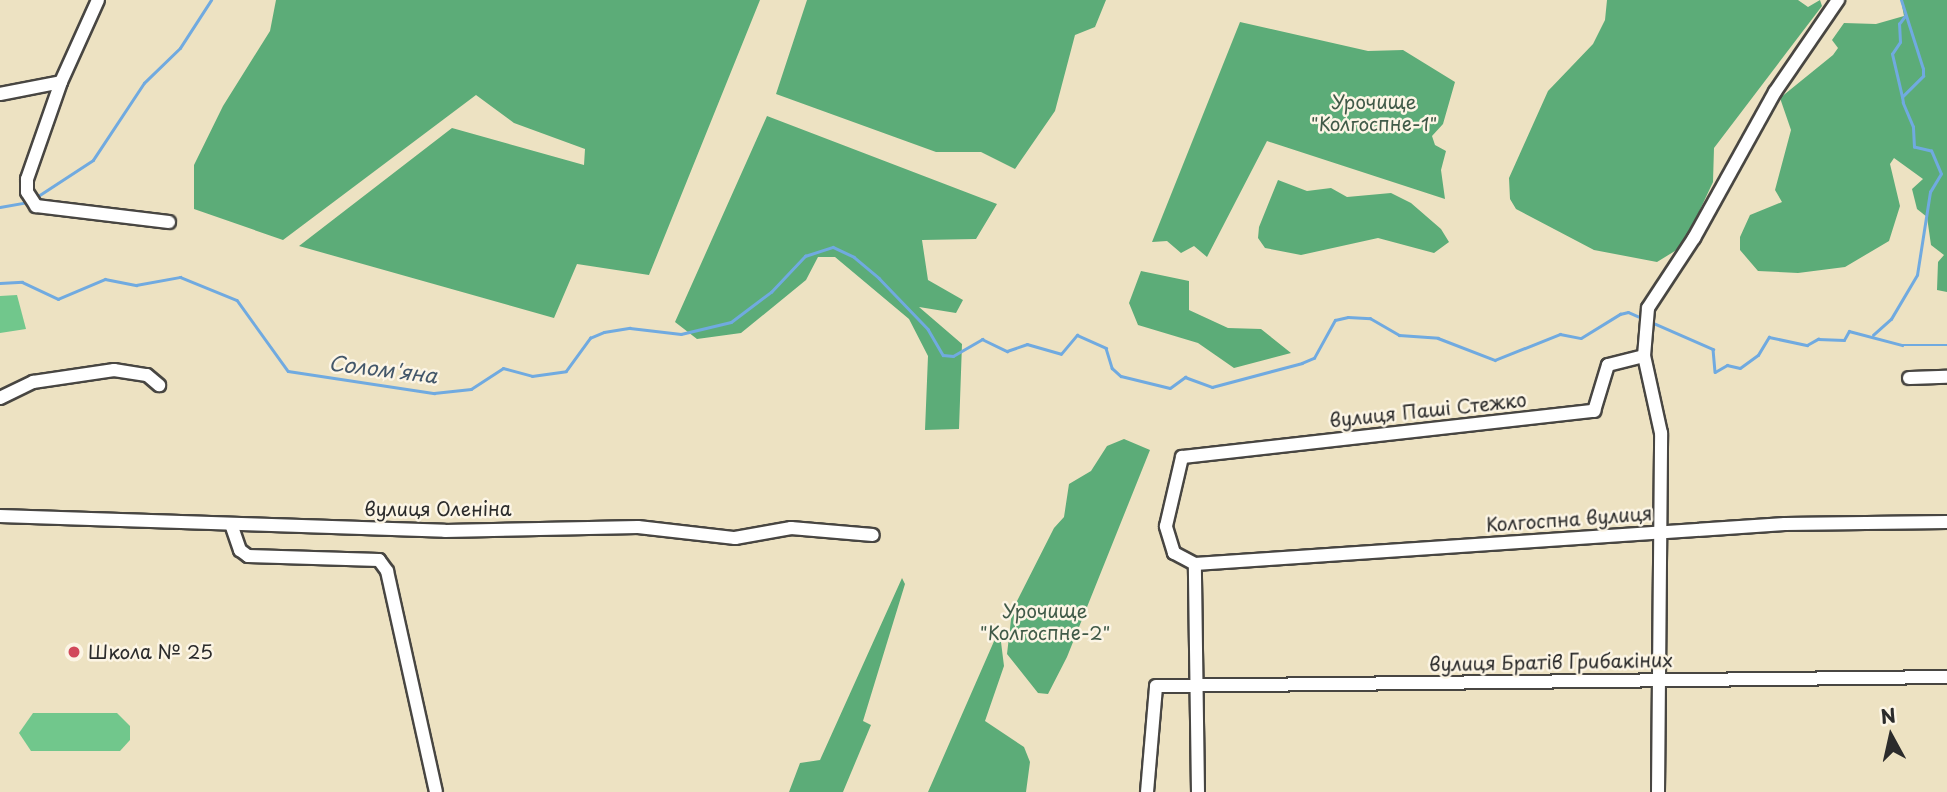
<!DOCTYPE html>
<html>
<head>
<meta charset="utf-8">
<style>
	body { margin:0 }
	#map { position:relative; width:1947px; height:792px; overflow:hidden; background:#ede2c2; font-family:"Playpen Sans",sans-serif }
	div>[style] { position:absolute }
	.green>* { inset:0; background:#71c78c }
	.forest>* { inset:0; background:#5cac78 }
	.stream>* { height:2.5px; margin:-1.25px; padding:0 1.25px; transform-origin:1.25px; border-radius:1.25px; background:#70aae0 }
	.roads { filter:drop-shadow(2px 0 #484642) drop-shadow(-2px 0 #484642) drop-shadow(0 2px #484642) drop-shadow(0 -2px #484642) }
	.minor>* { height:12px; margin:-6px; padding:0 6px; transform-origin:6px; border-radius:6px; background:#fff }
	.dots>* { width:19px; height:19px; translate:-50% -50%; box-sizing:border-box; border:4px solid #fcf5e5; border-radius:50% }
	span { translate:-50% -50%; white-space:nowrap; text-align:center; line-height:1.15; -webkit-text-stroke:5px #fcf5e5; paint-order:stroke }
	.park-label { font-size:19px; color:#405a48 }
	.street-label { font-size:19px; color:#2b2b2b }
	.poi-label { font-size:19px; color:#2b2b2b }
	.left { translate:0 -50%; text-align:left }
	.water-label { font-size:21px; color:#43576a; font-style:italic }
	.north { position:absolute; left:1856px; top:701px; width:70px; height:70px; -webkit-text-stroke:5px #fcf5e5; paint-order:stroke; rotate:352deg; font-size:19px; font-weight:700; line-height:28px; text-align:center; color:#2b2b2b }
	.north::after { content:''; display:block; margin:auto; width:24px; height:32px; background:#2b2b2b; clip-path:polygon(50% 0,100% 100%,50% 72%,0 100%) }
</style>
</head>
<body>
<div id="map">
	<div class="green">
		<div style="clip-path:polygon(17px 295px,26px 329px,0 333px,0 296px)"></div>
		<div style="clip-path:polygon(33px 713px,117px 713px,130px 726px,130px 740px,120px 751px,31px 751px,19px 733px)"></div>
	</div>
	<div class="forest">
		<div style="clip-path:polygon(276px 0,760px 0,649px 275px,577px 264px,554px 318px,299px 246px,452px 128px,584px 165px,585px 149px,514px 123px,476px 95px,283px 240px,194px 209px,194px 165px,223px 106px,270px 31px)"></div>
		<div style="clip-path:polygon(807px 0,1106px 0,1095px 27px,1075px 35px,1055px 111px,1015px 169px,981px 152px,936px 152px,776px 94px)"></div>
		<div style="clip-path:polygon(1607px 0,1798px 0,1808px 7px,1820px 0,1822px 6px,1714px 148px,1713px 182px,1683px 246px,1657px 262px,1594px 250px,1516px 209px,1510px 199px,1509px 178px,1548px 91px,1593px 44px,1605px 20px)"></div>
		<div style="clip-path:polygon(1901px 0,1947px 0,1947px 292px,1937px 290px,1938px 262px,1944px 255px,1931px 245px,1927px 217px,1917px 209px,1912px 189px,1923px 179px,1894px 158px,1890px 164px,1900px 206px,1889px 241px,1845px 267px,1798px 273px,1758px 271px,1740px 250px,1740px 237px,1750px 215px,1782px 202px,1775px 190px,1791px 130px,1780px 98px,1833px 55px,1838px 48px,1832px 40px,1844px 23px,1876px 24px,1904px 16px)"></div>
		<div style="clip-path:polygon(1240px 22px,1368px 51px,1403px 50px,1455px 82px,1443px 124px,1432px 136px,1435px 145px,1446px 151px,1441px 170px,1445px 199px,1267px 141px,1207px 257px,1194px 246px,1181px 253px,1167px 241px,1152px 242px)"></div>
		<div style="clip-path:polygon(767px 116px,997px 204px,976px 239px,922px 240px,928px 280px,963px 300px,956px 313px,919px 307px,962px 344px,959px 429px,925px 430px,928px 356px,909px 319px,835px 257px,818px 257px,806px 280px,741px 333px,697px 339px,675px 322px)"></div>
		<div style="clip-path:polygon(1278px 180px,1307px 191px,1331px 188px,1347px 197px,1391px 193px,1411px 203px,1441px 229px,1449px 242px,1434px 253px,1378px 238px,1301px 255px,1265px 248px,1258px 238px,1259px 227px)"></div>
		<div style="clip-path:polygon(1141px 271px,1189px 281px,1189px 310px,1228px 328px,1261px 329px,1291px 353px,1234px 368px,1198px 343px,1138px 325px,1129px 303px)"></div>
		<div style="clip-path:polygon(1124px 439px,1150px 450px,1067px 657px,1048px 694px,1038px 693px,1007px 654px,1012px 611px,1054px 528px,1064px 517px,1069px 484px,1091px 471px,1107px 446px)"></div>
		<div style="clip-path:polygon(902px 578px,905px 584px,863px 721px,871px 725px,843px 792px,789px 792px,800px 763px,820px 760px)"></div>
		<div style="clip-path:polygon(995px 639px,1001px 642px,1004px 666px,985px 721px,1024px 747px,1030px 762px,1026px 792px,928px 792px)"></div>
	</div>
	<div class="stream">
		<div style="left:1902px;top:97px;width:44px;rotate:-103.1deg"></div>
		<div style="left:1892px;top:54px;width:14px;rotate:-56deg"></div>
		<div style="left:1900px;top:42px;width:18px;rotate:-93deg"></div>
		<div style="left:1899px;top:24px;width:10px;rotate:-53deg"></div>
		<div style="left:35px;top:198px;width:69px;rotate:-33.2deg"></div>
		<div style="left:93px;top:160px;width:92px;rotate:-56.5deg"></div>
		<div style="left:144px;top:83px;width:50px;rotate:-44.2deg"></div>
		<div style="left:180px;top:48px;width:57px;rotate:-57.1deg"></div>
		<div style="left:0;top:207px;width:29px;rotate:-10deg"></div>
		<div style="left:0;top:283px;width:22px;rotate:-3deg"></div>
		<div style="left:22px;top:282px;width:40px;rotate:25deg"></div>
		<div style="left:58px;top:299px;width:51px;rotate:-23.1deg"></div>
		<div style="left:105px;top:279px;width:32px;rotate:11deg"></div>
		<div style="left:136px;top:285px;width:45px;rotate:-10.3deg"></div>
		<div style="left:180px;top:277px;width:61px;rotate:22deg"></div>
		<div style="left:237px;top:300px;width:87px;rotate:54.3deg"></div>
		<div style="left:288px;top:371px;width:148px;rotate:8.6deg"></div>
		<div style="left:434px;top:393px;width:37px;rotate:-6deg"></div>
		<div style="left:471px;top:389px;width:38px;rotate:-33deg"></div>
		<div style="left:503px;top:368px;width:30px;rotate:15deg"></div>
		<div style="left:532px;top:376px;width:34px;rotate:-8deg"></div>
		<div style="left:566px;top:371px;width:41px;rotate:-54deg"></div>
		<div style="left:590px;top:338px;width:15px;rotate:-23deg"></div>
		<div style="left:604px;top:332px;width:26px;rotate:-9deg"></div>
		<div style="left:630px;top:328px;width:51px;rotate:6.7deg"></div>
		<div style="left:681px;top:334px;width:51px;rotate:-13.5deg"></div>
		<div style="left:731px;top:322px;width:50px;rotate:-36.9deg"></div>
		<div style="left:771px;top:292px;width:50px;rotate:-46.6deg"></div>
		<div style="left:805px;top:256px;width:29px;rotate:-18deg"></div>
		<div style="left:833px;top:247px;width:23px;rotate:25deg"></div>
		<div style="left:854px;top:257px;width:33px;rotate:40deg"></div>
		<div style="left:879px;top:278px;width:71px;rotate:46.1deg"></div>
		<div style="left:928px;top:329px;width:30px;rotate:60deg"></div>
		<div style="left:943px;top:355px;width:10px;rotate:6deg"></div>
		<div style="left:953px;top:356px;width:34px;rotate:-30deg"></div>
		<div style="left:982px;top:339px;width:28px;rotate:26deg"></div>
		<div style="left:1007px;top:351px;width:21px;rotate:-19deg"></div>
		<div style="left:1027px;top:344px;width:35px;rotate:16deg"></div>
		<div style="left:1061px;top:354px;width:25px;rotate:-50deg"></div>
		<div style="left:1077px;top:335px;width:32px;rotate:24deg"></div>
		<div style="left:1106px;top:348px;width:21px;rotate:73deg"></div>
		<div style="left:1112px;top:368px;width:12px;rotate:42deg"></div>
		<div style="left:1121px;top:376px;width:50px;rotate:13.8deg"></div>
		<div style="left:1170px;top:388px;width:19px;rotate:-36deg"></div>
		<div style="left:1185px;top:377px;width:29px;rotate:20deg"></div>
		<div style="left:1212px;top:387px;width:93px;rotate:-14.9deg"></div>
		<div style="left:1302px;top:363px;width:13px;rotate:-23deg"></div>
		<div style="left:1314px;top:358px;width:43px;rotate:-61.1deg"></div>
		<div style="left:1335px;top:320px;width:13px;rotate:-13deg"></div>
		<div style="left:1348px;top:317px;width:22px;rotate:3deg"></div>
		<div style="left:1370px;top:318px;width:34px;rotate:30deg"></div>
		<div style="left:1399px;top:335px;width:39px;rotate:4deg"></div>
		<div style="left:1438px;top:338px;width:61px;rotate:21.1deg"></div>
		<div style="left:1495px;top:360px;width:70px;rotate:-21.8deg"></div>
		<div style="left:1560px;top:334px;width:21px;rotate:11deg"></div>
		<div style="left:1581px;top:338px;width:46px;rotate:-31.6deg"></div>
		<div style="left:1620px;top:314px;width:8px;rotate:-14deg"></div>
		<div style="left:1628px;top:312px;width:15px;rotate:23deg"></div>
		<div style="left:1651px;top:322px;width:68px;rotate:23.5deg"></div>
		<div style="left:1713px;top:349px;width:23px;rotate:85deg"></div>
		<div style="left:1715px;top:372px;width:14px;rotate:-30deg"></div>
		<div style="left:1727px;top:365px;width:13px;rotate:13deg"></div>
		<div style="left:1740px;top:368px;width:22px;rotate:-36deg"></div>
		<div style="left:1758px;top:355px;width:21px;rotate:-59deg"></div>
		<div style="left:1769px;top:337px;width:39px;rotate:12deg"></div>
		<div style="left:1807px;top:345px;width:13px;rotate:-29deg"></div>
		<div style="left:1818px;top:339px;width:26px;rotate:2deg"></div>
		<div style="left:1844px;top:340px;width:10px;rotate:-61deg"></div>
		<div style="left:1849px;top:331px;width:55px;rotate:14.8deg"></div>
		<div style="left:1902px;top:345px;width:45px"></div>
		<div style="left:1873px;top:335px;width:24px;rotate:-42deg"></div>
		<div style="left:1891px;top:319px;width:51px;rotate:-59.4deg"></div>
		<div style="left:1917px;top:275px;width:84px;rotate:-81.1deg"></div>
		<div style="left:1930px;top:192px;width:21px;rotate:-59deg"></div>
		<div style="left:1941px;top:174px;width:25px;rotate:-113deg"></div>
		<div style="left:1931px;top:151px;width:17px;rotate:-167deg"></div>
		<div style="left:1914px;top:147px;width:20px;rotate:-93deg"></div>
		<div style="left:1913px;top:127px;width:26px;rotate:-113deg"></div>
		<div style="left:1903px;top:103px;width:6px;rotate:-99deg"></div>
		<div style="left:1902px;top:97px;width:30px;rotate:-45deg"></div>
		<div style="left:1923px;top:76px;width:7px;rotate:-90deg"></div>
		<div style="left:1923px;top:69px;width:72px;rotate:-107.7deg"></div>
	</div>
	<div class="roads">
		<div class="minor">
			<div style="left:98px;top:0;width:90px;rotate:114.3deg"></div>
			<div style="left:61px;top:82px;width:103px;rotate:109.3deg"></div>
			<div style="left:27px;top:179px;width:13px;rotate:90deg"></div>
			<div style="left:27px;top:192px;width:17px;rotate:57deg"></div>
			<div style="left:36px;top:206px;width:134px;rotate:6.9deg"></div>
			<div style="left:0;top:94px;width:62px;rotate:-11.1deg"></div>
			<div style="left:1909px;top:378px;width:38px;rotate:-2deg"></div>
			<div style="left:0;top:398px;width:37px;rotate:-26deg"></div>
			<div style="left:33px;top:382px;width:82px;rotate:-8.4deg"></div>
			<div style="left:114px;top:370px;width:33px;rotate:9deg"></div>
			<div style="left:147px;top:375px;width:16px;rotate:40deg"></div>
			<div style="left:0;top:516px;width:445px;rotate:1.9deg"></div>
			<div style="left:445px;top:531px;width:193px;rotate:-1.2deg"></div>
			<div style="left:638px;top:527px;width:98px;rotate:6.5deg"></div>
			<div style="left:735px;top:538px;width:57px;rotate:-10.1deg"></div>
			<div style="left:791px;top:528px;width:82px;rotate:4.9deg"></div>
			<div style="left:231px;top:524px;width:28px;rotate:71deg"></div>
			<div style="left:240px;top:550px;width:10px;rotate:37deg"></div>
			<div style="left:248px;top:556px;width:131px;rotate:1.7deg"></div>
			<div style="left:379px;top:560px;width:14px;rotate:54deg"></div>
			<div style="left:387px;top:571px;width:226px;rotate:77.5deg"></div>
			<div style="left:1195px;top:564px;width:591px;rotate:-3.88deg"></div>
			<div style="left:1785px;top:524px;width:162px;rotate:-0.7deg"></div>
			<div style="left:1147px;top:792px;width:106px;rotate:-85.1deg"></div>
			<div style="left:1156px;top:686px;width:791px;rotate:-0.65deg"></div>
			<div style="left:1198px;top:792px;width:228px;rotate:-90.8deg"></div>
			<div style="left:1195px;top:564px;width:24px;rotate:-152deg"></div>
			<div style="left:1174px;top:553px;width:28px;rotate:-107deg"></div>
			<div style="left:1166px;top:526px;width:71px;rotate:-76.9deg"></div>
			<div style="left:1182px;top:457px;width:415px;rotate:-6.4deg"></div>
			<div style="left:1594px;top:411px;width:48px;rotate:-73.1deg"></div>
			<div style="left:1608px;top:365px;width:37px;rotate:-14deg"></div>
			<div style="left:1658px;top:792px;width:359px;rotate:-89.5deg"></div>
			<div style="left:1661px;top:433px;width:79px;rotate:-102.4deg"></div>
			<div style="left:1644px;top:356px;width:48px;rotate:-85.2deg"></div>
			<div style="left:1648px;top:308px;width:84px;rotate:-56.7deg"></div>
			<div style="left:1694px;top:238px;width:167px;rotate:-61deg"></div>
			<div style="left:1775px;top:92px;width:112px;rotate:-55.6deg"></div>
		</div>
	</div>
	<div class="dots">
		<div style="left:74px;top:652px;background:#d1495b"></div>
	</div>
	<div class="park-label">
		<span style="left:1374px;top:113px">Урочище<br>"Колгоспне-1"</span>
		<span style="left:1045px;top:622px">Урочище<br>"Колгоспне-2"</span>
	</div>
	<div class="street-label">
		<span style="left:1428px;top:410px;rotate:-6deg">вулиця Паші Стежко</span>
		<span style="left:438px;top:509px">вулиця Оленіна</span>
		<span style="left:1569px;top:519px;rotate:-4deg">Колгоспна вулиця</span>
		<span style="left:1551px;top:662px;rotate:-1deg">вулиця Братів Грибакіних</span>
	</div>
	<div class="poi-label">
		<span class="left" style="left:88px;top:652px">Школа № 25</span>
	</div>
	<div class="water-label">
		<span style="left:383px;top:368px;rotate:7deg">Солом'яна</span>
	</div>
	<div class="north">N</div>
</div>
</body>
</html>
